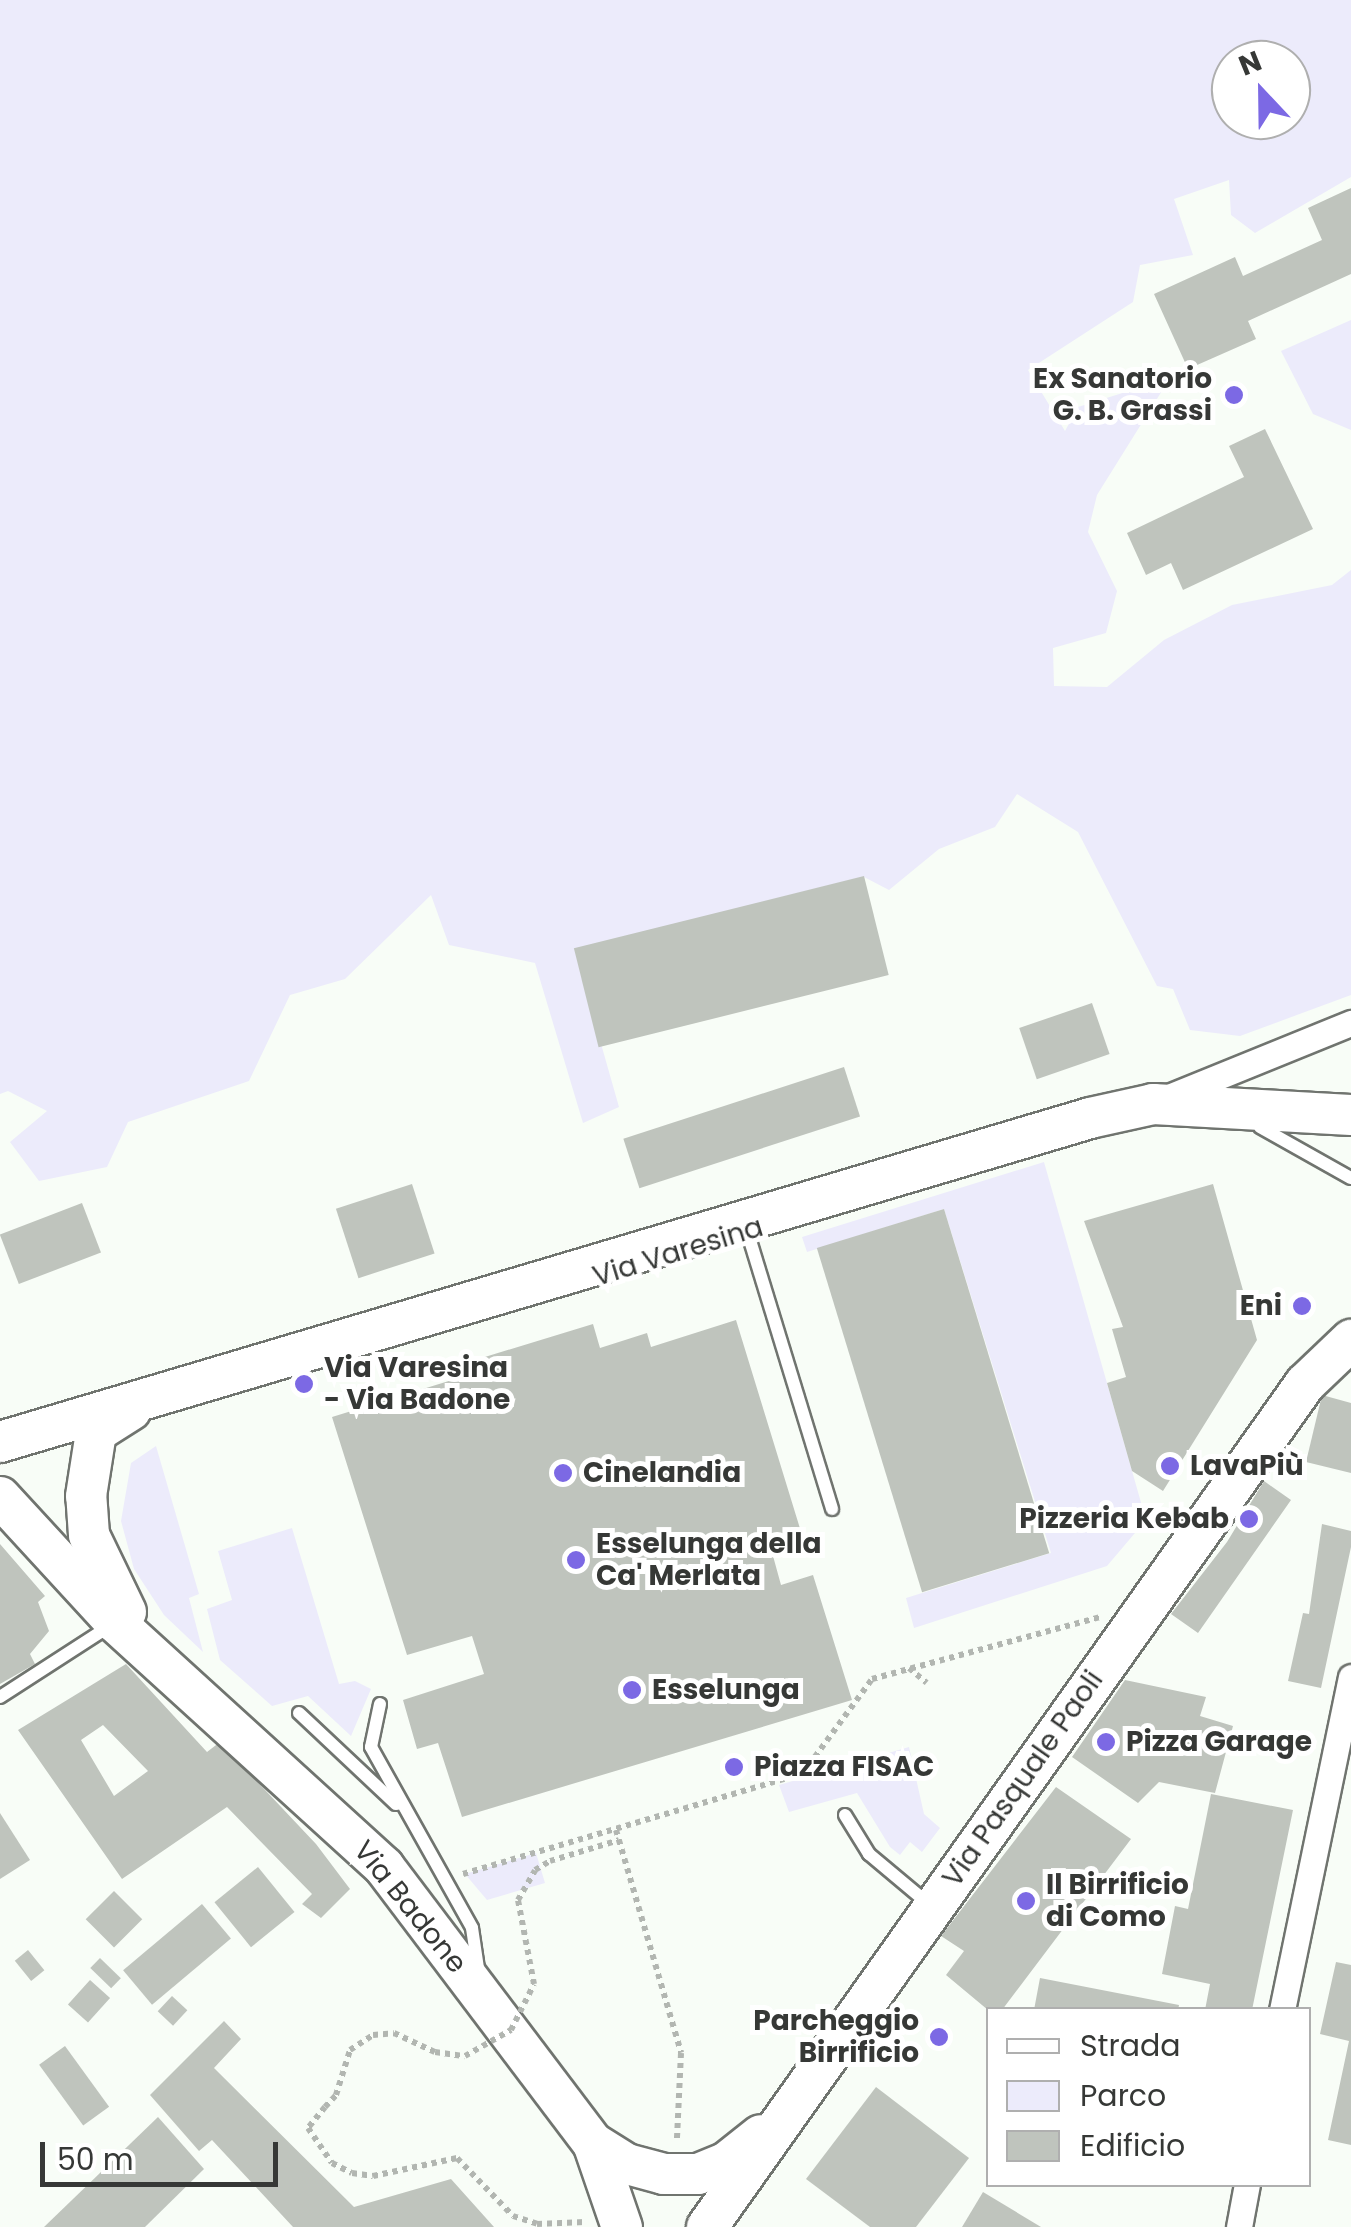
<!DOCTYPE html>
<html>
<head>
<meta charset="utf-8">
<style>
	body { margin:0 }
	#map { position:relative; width:1351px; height:2227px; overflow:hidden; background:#f8fdf7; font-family:Poppins,sans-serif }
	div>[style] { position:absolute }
	.green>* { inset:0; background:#ecebfb }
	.building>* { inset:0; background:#bfc4bd; transform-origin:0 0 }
	.path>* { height:6px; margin-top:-3px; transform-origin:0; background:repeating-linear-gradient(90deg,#b2b6b1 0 5px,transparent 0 10px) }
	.roads { filter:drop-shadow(2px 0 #70746f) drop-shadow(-2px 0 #70746f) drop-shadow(0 2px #70746f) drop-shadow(0 -2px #70746f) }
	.lane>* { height:12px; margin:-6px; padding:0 6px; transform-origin:6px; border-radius:6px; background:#fff }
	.street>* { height:25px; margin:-12.5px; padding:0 12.5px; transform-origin:12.5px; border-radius:12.5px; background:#fff }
	.primary>* { height:40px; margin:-20px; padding:0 20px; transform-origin:20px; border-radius:20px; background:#fff }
	.path-bridge>* { height:6px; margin-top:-3px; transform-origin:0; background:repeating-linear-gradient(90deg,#b2b6b1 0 5px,transparent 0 10px) }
	.dots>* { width:28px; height:28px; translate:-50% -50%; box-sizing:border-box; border:5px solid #fff; border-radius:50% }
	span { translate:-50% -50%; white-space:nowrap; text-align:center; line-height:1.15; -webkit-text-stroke:10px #fff; paint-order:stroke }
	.poi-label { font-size:28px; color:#363836; font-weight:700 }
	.right { translate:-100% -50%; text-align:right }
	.left { translate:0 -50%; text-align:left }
	.street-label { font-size:28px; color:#363836 }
	.legend { position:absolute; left:986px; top:2007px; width:325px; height:180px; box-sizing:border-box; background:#fff; border:2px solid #afafaf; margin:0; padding:12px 18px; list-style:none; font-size:30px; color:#363836 }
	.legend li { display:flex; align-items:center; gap:20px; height:50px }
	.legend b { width:50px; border:2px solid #afafaf }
	.north { position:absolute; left:1211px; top:40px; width:100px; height:100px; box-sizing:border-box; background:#fff; border:2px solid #afafaf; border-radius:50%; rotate:338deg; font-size:28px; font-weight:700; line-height:40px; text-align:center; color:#363836 }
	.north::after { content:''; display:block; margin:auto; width:35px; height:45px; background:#7c69e4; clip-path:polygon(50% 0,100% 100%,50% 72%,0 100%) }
	.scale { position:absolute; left:40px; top:2142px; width:238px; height:45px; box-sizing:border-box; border:5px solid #363836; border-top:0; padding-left:12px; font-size:30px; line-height:35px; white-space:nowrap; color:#363836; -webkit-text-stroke:8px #fff; paint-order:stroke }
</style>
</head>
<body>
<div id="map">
	<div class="green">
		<div style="clip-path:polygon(evenodd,0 0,1351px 0,1351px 177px,1255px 233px,1231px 215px,1229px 180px,1174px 199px,1193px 255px,1140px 265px,1133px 302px,1028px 370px,1065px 431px,1078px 407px,1170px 378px,1097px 495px,1088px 532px,1117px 591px,1106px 633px,1053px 648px,1054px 686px,1107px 687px,1164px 640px,1232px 605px,1332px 585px,1351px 570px,1351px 995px,1240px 1036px,1190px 1030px,1173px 989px,1157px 986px,1078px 832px,1017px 794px,995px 827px,939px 849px,889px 890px,864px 877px,580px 970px,619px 1107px,583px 1123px,535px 963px,449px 945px,431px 895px,345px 979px,290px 995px,249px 1081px,128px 1122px,107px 1167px,39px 1181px,10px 1142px,47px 1111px,8px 1091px,0 1094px,0 0,1231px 60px,1291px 60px,1291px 120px,1231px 120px,1231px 60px)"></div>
		<div style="clip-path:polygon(1351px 320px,1351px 430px,1313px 414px,1281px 351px)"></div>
		<div style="clip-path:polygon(1044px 1162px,1146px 1520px,1107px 1566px,914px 1628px,906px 1598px,1051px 1553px,944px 1209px,807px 1252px,802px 1237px)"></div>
		<div style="clip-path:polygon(156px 1446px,199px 1594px,189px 1598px,203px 1652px,164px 1615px,134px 1569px,121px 1521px,131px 1463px)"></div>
		<div style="clip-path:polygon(292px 1528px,339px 1684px,355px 1681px,371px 1689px,351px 1736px,308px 1696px,272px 1706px,220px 1660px,207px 1609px,232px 1600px,218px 1551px)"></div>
		<div style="clip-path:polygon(909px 1747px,924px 1814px,940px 1828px,922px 1852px,910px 1842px,900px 1855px,890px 1847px,857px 1793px,789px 1812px,779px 1785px)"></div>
		<div style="clip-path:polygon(536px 1853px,545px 1883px,487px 1900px,465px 1874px)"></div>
	</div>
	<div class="building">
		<div style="clip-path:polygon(1351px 188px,1351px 274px,1248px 321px,1256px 339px,1188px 369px,1154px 294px,1235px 257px,1243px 276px,1322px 240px,1308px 208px)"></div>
		<div style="clip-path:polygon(1265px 429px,1313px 529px,1183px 590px,1171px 563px,1146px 575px,1127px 533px,1244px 477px,1229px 446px)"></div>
		<div style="left:864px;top:876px;width:102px;height:299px;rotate:76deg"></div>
		<div style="left:1092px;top:1003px;width:54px;height:77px;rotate:71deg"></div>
		<div style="left:844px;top:1067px;width:52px;height:232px;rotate:72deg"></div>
		<div style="left:412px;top:1184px;width:73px;height:80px;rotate:72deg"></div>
		<div style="clip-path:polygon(1213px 1184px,1257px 1340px,1163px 1491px,1132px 1471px,1107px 1383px,1126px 1377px,1112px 1329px,1123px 1327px,1084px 1221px)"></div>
		<div style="left:82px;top:1203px;width:53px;height:88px;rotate:69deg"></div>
		<div style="left:944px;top:1209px;width:360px;height:133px;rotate:73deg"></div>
		<div style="clip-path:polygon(736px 1320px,802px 1535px,770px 1545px,781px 1585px,813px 1575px,852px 1700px,462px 1817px,438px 1743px,417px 1749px,403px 1700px,484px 1674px,472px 1636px,407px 1655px,332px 1417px,478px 1372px,475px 1360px,593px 1324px,600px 1348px,647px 1333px,651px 1347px)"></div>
		<div style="clip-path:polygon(1322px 1395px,1351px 1403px,1351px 1473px,1306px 1462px)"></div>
		<div style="clip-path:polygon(1264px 1481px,1291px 1500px,1198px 1633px,1171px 1614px,1227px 1542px)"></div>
		<div style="clip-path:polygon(1322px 1524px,1351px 1531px,1351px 1547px,1321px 1688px,1288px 1681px,1303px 1613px,1309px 1614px)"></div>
		<div style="clip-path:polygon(0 1544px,45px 1596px,38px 1602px,49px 1631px,30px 1654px,35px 1664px,0 1684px)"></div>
		<div style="clip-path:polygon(evenodd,126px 1664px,207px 1752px,220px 1742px,316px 1844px,350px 1889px,321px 1918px,302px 1904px,312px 1894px,227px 1807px,122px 1879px,18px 1730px,126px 1664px,103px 1725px,148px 1771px,114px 1796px,81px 1740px,103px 1725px)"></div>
		<div style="clip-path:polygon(1125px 1680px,1206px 1697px,1200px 1716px,1233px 1726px,1215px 1793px,1159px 1782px,1138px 1803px,1072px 1757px)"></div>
		<div style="clip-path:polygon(1056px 1787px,1131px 1839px,1002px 2010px,988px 2010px,946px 1975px,964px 1951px,941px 1936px)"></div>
		<div style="clip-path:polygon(1211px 1794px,1293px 1810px,1252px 2010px,1205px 2010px,1210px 1984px,1162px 1974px,1175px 1906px,1188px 1909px)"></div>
		<div style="clip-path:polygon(0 1813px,30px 1860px,0 1879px)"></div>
		<div style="left:258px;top:1867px;width:58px;height:56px;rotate:51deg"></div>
		<div style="left:114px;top:1891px;width:40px;height:40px;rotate:45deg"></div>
		<div style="left:202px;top:1904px;width:45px;height:103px;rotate:50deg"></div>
		<div style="left:28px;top:1950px;width:26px;height:17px;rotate:51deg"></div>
		<div style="left:100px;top:1958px;width:29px;height:14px;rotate:44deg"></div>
		<div style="clip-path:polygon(1336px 1962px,1351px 1965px,1351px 2145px,1328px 2140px,1349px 2041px,1320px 2034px)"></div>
		<div style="clip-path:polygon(1040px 1978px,1179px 2005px,1178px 2010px,1034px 2010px)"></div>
		<div style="left:90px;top:1980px;width:27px;height:33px;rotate:42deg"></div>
		<div style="left:172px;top:1996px;width:21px;height:21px;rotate:43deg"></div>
		<div style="clip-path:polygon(224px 2021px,241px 2039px,214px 2068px,354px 2207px,451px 2179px,494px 2227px,293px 2227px,212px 2140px,199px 2151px,150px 2095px)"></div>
		<div style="left:65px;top:2046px;width:75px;height:32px;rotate:54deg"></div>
		<div style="clip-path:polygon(876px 2087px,969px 2158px,916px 2227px,870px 2227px,806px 2179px)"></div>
		<div style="clip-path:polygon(158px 2117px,204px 2169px,145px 2227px,44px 2227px)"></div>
		<div style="clip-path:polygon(983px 2192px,1041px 2227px,962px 2227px)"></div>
	</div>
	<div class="path">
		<div style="left:909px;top:1668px;width:23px;rotate:40deg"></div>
		<div style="left:616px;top:1830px;width:232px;rotate:73.7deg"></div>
		<div style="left:681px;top:2053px;width:86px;rotate:92.7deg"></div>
		<div style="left:550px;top:1861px;width:72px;rotate:-16.9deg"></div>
		<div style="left:463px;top:1874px;width:355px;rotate:-16.5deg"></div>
		<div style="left:803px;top:1773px;width:117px;rotate:-53.7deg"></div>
		<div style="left:872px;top:1679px;width:236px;rotate:-15.2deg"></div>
		<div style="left:325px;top:2107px;width:27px;rotate:129deg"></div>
		<div style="left:308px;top:2128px;width:42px;rotate:55.6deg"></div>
		<div style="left:332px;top:2163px;width:22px;rotate:27deg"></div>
		<div style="left:352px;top:2173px;width:21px;rotate:8deg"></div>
		<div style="left:373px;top:2176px;width:86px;rotate:-12.1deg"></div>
		<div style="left:457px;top:2158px;width:81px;rotate:46deg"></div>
		<div style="left:513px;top:2216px;width:25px;rotate:18deg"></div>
		<div style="left:537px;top:2224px;width:48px;rotate:-2.4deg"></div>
	</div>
	<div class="roads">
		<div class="lane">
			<div style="left:1260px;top:1127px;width:104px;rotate:29.3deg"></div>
			<div style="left:745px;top:1224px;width:298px;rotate:73deg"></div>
			<div style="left:0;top:1697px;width:135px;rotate:-32.9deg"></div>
			<div style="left:380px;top:1704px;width:44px;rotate:101.8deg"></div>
			<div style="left:371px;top:1747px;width:207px;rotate:60.8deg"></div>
			<div style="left:472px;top:1928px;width:40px;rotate:81.5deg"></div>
			<div style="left:299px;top:1713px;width:133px;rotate:43.2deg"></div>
			<div style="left:845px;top:1815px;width:46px;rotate:58.4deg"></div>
			<div style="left:869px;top:1854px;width:80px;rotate:39.9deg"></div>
		</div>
		<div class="street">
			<div style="left:1166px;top:1098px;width:200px;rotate:-22.1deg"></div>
			<div style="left:1282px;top:2010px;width:340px;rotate:-78.3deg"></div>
			<div style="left:1239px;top:2227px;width:44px;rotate:-79.5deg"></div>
		</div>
		<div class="primary">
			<div style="left:0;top:1442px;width:1137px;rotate:-16.55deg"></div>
			<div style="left:1090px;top:1118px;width:65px;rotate:-12.5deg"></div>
			<div style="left:1153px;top:1104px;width:198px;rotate:3.2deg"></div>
			<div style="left:0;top:1497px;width:170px;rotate:47.4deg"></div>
			<div style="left:115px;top:1622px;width:364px;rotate:42.3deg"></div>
			<div style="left:384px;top:1867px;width:346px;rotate:52.9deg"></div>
			<div style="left:593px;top:2143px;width:89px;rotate:71deg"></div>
			<div style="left:126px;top:1612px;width:85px;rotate:-115.7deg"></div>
			<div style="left:89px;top:1535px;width:39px;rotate:-94deg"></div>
			<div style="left:86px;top:1496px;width:65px;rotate:-81.1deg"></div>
			<div style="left:96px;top:1432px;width:41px;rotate:-32.2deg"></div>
			<div style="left:593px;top:2143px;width:40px;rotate:32deg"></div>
			<div style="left:627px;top:2164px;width:38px;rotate:15deg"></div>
			<div style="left:664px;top:2174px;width:34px"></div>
			<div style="left:698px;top:2174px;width:31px;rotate:-22deg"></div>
			<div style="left:727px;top:2162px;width:43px;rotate:-38.5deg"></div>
			<div style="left:707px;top:2227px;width:1034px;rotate:-54.65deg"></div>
			<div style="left:1305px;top:1384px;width:64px;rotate:-43.7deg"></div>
		</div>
	</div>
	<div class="path-bridge">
		<div style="left:325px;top:2107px;width:16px;rotate:-47deg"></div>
		<div style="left:336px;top:2095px;width:47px;rotate:-72.7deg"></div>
		<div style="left:350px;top:2050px;width:27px;rotate:-33deg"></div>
		<div style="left:373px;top:2035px;width:21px;rotate:-5deg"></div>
		<div style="left:394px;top:2033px;width:45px;rotate:24.9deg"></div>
		<div style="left:435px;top:2052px;width:30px;rotate:8deg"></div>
		<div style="left:465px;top:2056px;width:53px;rotate:-29.5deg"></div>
		<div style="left:511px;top:2030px;width:51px;rotate:-63.4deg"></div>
		<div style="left:534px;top:1984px;width:86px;rotate:-100.8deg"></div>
		<div style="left:518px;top:1900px;width:34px;rotate:-60deg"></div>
		<div style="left:535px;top:1870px;width:17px;rotate:-31deg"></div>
	</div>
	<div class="dots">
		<div style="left:1234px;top:395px;background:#7c69e4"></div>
		<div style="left:1302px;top:1306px;background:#7c69e4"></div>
		<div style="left:304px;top:1384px;background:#7c69e4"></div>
		<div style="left:1170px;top:1466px;background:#7c69e4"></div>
		<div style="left:563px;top:1473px;background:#7c69e4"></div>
		<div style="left:1249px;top:1519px;background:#7c69e4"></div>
		<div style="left:576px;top:1560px;background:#7c69e4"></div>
		<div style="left:632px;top:1690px;background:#7c69e4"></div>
		<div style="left:1106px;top:1742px;background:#7c69e4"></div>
		<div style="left:734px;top:1767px;background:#7c69e4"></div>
		<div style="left:1026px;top:1901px;background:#7c69e4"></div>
		<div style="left:939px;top:2037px;background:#7c69e4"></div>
	</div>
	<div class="poi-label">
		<span class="right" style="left:1212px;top:395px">Ex Sanatorio<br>G. B. Grassi</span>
		<span class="right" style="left:1282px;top:1306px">Eni</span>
		<span class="left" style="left:324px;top:1384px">Via Varesina<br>- Via Badone</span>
		<span class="left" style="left:1190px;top:1466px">LavaPiù</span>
		<span class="left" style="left:583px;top:1473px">Cinelandia</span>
		<span class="right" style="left:1229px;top:1519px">Pizzeria Kebab</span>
		<span class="left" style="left:596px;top:1560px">Esselunga della<br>Ca' Merlata</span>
		<span class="left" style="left:652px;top:1690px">Esselunga</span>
		<span class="left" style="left:1126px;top:1742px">Pizza Garage</span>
		<span class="left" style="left:754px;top:1767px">Piazza FISAC</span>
		<span class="left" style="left:1046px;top:1901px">Il Birrificio<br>di Como</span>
		<span class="right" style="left:919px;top:2037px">Parcheggio<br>Birrificio</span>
	</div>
	<div class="street-label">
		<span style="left:678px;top:1252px;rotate:-17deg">Via Varesina</span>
		<span style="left:1023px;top:1779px;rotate:-55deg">Via Pasquale Paoli</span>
		<span style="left:410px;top:1907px;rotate:51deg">Via Badone</span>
	</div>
	<ul class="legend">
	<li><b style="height:12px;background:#fff"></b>Strada</li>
	<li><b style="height:28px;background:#ecebfb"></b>Parco</li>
	<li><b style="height:28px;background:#bfc4bd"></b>Edificio</li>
	</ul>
	<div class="north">N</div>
	<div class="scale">50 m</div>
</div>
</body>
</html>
